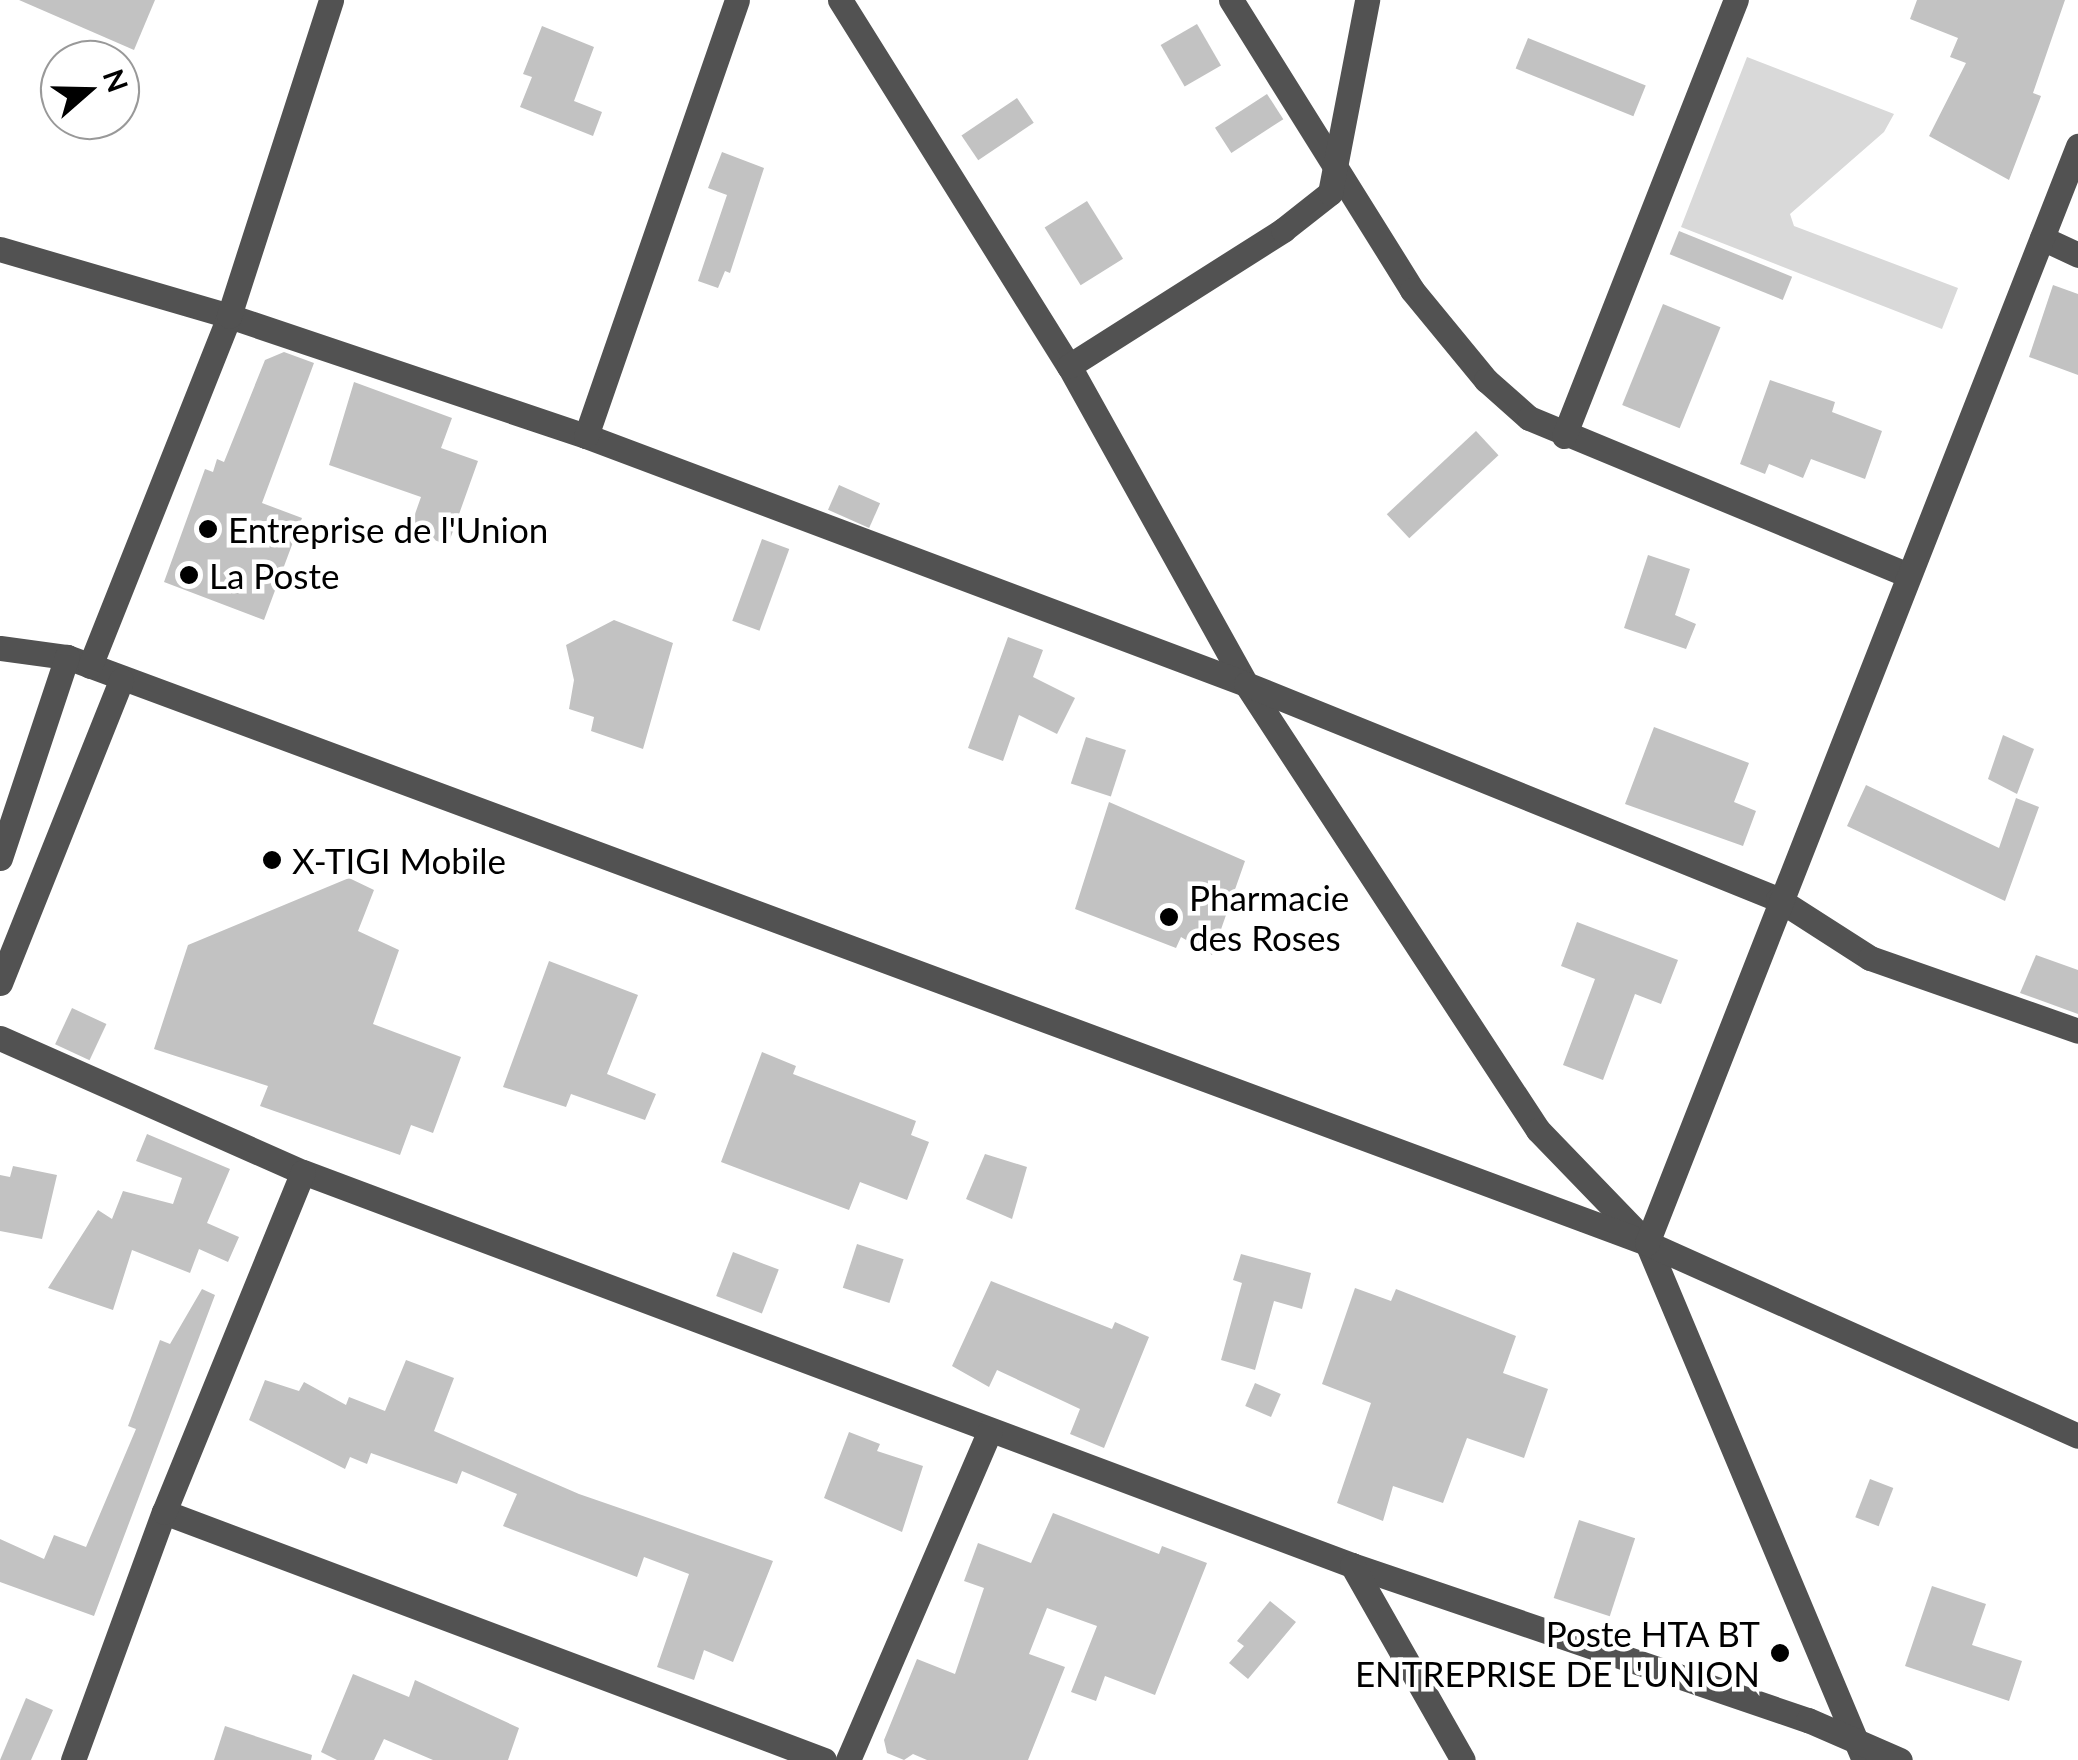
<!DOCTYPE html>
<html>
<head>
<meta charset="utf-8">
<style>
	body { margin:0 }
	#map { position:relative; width:2078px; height:1760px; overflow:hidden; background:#fff; font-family:Lato,sans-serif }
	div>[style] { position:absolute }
	.green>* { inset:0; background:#d9d9d9 }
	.building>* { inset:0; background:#c2c2c2; transform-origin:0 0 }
	.minor>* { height:25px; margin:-12.5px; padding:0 12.5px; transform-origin:12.5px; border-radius:12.5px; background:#525252 }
	.dots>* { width:28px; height:28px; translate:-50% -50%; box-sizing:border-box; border:5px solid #fff; border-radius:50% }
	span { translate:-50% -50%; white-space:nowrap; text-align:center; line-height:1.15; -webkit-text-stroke:9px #fff; paint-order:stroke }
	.poi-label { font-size:35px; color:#000 }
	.left { translate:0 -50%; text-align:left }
	.right { translate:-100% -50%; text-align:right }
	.north { position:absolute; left:40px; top:40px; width:100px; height:100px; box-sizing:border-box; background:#fff; border:2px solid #999; border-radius:50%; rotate:70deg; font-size:28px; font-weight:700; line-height:40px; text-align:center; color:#000 }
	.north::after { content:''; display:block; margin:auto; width:35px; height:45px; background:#000; clip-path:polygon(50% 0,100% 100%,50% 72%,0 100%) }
</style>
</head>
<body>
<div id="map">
	<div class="green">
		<div style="clip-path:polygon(1747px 57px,1894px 114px,1884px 132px,1790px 214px,1794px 226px,1958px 288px,1942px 329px,1681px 227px)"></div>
	</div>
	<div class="building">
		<div style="clip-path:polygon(19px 0,155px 0,134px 50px)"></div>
		<div style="clip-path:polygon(1917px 0,2065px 0,2033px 93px,2041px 96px,2009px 180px,1929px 136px,1966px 63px,1950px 57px,1958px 38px,1910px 19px)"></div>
		<div style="left:1197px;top:24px;width:48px;height:42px;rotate:60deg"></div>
		<div style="clip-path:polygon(542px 26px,594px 47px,574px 101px,602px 112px,593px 136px,520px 107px,532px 77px,523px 74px)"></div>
		<div style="left:1528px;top:38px;width:127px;height:33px;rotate:22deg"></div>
		<div style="left:1267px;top:94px;width:30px;height:62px;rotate:57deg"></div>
		<div style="left:1017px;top:98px;width:30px;height:67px;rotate:56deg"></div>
		<div style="clip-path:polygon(722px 152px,764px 168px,730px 273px,725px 271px,718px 288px,698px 281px,727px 195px,708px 188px)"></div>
		<div style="left:1087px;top:201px;width:68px;height:50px;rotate:58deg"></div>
		<div style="left:1679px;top:231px;width:122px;height:25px;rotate:22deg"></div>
		<div style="clip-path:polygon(2053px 285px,2078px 294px,2078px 375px,2029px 357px)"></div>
		<div style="left:1663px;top:304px;width:62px;height:109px;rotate:22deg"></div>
		<div style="clip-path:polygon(284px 352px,314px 363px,262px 503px,302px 518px,264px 620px,164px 582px,205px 469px,213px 472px,217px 459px,224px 462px,265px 360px)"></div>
		<div style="clip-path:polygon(1770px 380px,1835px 402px,1832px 412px,1882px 431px,1865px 479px,1811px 459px,1803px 478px,1769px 464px,1765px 474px,1740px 464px)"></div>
		<div style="clip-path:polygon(354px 382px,452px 418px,441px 448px,478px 461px,448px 545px,409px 531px,421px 497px,329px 465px)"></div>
		<div style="left:1476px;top:431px;width:33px;height:122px;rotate:47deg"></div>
		<div style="left:839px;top:485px;width:45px;height:27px;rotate:24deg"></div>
		<div style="left:762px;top:539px;width:29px;height:87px;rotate:20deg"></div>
		<div style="clip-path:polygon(1648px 555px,1690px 569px,1675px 615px,1696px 624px,1686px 649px,1624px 628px)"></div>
		<div style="clip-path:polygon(614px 620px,673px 643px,643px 749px,591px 731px,594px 717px,569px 709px,574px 680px,566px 645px)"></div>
		<div style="clip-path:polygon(1008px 637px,1043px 650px,1033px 677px,1075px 698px,1057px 734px,1019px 715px,1003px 761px,968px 748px)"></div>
		<div style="clip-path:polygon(1654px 727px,1749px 763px,1734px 802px,1756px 811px,1743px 846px,1625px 804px)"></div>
		<div style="clip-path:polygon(2003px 735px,2034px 749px,2017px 794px,1988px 779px)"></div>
		<div style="left:1086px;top:737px;width:42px;height:49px;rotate:18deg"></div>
		<div style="clip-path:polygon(1866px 785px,1999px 848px,2016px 798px,2039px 807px,2005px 901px,1847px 826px)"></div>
		<div style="clip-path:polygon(1109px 802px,1245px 861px,1212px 955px,1181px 937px,1176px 948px,1075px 909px)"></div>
		<div style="clip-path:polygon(349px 878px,374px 890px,358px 931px,399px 950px,373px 1024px,461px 1057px,433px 1133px,411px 1125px,400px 1155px,260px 1106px,268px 1086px,154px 1049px,188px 945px)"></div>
		<div style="clip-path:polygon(1577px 922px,1678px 960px,1661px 1004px,1635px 994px,1603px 1080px,1563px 1065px,1595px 979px,1561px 966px)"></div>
		<div style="clip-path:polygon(2036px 955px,2078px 970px,2078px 1014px,2020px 993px)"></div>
		<div style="clip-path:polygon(549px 961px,638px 995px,607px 1074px,656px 1094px,645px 1120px,571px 1094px,566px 1107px,503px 1087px)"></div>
		<div style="left:72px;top:1008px;width:38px;height:40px;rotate:25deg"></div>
		<div style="clip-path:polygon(762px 1052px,796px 1066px,793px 1074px,916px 1121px,911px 1135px,929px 1142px,907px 1200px,860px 1182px,849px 1210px,721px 1162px)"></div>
		<div style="clip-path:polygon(147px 1134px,230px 1169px,207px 1223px,239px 1237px,228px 1262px,199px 1249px,190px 1273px,132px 1250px,113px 1310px,48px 1288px,98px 1210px,112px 1219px,123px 1191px,173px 1204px,182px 1178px,136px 1161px)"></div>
		<div style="clip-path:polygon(985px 1154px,1027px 1167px,1012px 1219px,966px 1199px)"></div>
		<div style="clip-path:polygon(13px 1166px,57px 1175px,42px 1239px,0 1231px,0 1175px,10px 1177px)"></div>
		<div style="left:857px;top:1244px;width:49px;height:46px;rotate:18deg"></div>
		<div style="left:733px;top:1252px;width:49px;height:47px;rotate:21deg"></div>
		<div style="clip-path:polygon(1241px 1254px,1311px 1273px,1302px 1309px,1274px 1301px,1255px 1370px,1221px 1360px,1242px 1283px,1233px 1280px)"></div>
		<div style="clip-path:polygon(991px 1281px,1112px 1329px,1115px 1322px,1149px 1337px,1104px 1448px,1070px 1434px,1080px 1409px,997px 1370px,989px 1387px,952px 1366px)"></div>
		<div style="clip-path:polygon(1355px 1288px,1391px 1301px,1396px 1289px,1516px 1336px,1503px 1373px,1548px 1389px,1524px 1458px,1467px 1438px,1443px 1503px,1393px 1486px,1383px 1521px,1337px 1503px,1371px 1403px,1322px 1384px)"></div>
		<div style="clip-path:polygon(202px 1289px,215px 1295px,94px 1616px,0 1582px,0 1539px,44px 1559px,54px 1535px,86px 1547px,136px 1429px,128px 1426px,160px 1340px,170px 1344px)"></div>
		<div style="clip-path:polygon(406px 1360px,454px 1378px,434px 1431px,579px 1494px,773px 1561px,733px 1662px,704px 1650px,694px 1680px,657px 1667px,689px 1574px,644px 1557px,637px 1577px,503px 1526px,517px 1494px,462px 1471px,457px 1484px,371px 1453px,367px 1464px,350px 1457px,345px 1469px,249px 1420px,265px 1380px,299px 1391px,304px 1382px,346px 1405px,349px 1397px,385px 1411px)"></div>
		<div style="left:1255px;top:1383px;width:28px;height:25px;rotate:23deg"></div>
		<div style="clip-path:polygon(849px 1432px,880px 1444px,877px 1451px,923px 1466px,902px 1532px,824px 1498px)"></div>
		<div style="left:1870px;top:1479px;width:25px;height:41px;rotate:21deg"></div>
		<div style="clip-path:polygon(1053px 1513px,1159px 1554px,1162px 1546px,1207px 1563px,1155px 1695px,1105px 1676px,1096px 1701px,1071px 1692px,1097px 1626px,1047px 1608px,1029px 1654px,1065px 1667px,1028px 1760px,927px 1760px,913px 1754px,904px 1760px,887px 1753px,884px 1740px,917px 1659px,955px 1674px,984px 1588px,964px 1581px,978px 1543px,1031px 1563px)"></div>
		<div style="left:1579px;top:1520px;width:59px;height:82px;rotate:18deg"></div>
		<div style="clip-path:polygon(1932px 1586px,1986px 1604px,1972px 1645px,2022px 1661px,2009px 1701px,1905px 1666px)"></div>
		<div style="clip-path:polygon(1270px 1601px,1296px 1622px,1248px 1679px,1229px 1663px,1244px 1646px,1237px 1641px)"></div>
		<div style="clip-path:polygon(353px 1674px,409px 1697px,415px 1680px,519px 1728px,508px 1760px,433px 1760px,384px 1739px,374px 1760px,337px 1760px,321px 1752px)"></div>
		<div style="clip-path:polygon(26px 1698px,53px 1710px,31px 1760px,0 1760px)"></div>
		<div style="clip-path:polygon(225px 1726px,312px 1755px,311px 1760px,214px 1760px)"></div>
	</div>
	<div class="minor">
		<div style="left:840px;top:0;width:432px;rotate:58deg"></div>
		<div style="left:1069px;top:366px;width:364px;rotate:60.9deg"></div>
		<div style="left:1246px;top:684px;width:533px;rotate:56.79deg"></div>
		<div style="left:1538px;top:1130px;width:157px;rotate:46deg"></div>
		<div style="left:1647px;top:1243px;width:561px;rotate:67.23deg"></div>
		<div style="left:1231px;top:0;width:342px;rotate:58deg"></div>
		<div style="left:1412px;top:290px;width:117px;rotate:50.6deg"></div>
		<div style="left:1486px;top:380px;width:57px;rotate:41.5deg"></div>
		<div style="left:1529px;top:418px;width:408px;rotate:22.5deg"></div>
		<div style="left:2042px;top:238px;width:40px;rotate:25deg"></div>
		<div style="left:0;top:249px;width:239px;rotate:16.3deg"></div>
		<div style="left:229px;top:316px;width:377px;rotate:18.6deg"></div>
		<div style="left:586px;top:436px;width:705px;rotate:20.59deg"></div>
		<div style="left:1246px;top:684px;width:574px;rotate:22.01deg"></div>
		<div style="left:1778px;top:899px;width:109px;rotate:32.7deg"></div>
		<div style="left:1870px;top:958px;width:220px;rotate:19.3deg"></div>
		<div style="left:1069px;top:366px;width:254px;rotate:-32.4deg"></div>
		<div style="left:1283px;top:230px;width:60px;rotate:-38.2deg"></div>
		<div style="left:1330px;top:193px;width:197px;rotate:-79.1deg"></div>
		<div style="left:586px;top:436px;width:461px;rotate:-70.9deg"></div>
		<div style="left:1564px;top:436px;width:469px;rotate:-68.5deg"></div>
		<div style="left:0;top:648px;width:68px;rotate:7.7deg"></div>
		<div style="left:67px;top:657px;width:1685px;rotate:20.35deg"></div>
		<div style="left:1647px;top:1243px;width:472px;rotate:24.1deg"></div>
		<div style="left:90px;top:666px;width:377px;rotate:-68.3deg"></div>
		<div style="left:229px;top:316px;width:332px;rotate:-72.1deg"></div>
		<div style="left:0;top:858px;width:212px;rotate:-71.6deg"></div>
		<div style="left:0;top:983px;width:326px;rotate:-68.2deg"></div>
		<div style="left:0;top:1038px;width:331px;rotate:23.9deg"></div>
		<div style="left:303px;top:1172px;width:1120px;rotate:20.54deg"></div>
		<div style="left:1352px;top:1565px;width:482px;rotate:18.8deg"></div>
		<div style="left:1808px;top:1720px;width:100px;rotate:23.5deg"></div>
		<div style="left:1647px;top:1243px;width:1179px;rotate:-68.55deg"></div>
		<div style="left:164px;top:1512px;width:705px;rotate:20.59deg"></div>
		<div style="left:1352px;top:1565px;width:224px;rotate:60.4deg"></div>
		<div style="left:73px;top:1760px;width:264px;rotate:-69.9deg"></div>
		<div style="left:164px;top:1512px;width:367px;rotate:-67.8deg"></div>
		<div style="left:848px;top:1760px;width:359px;rotate:-66.7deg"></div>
	</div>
	<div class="dots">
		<div style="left:208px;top:529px;background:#000"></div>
		<div style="left:189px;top:575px;background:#000"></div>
		<div style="left:272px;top:860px;background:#000"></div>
		<div style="left:1169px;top:917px;background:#000"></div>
		<div style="left:1780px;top:1653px;background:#000"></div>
	</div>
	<div class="poi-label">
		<span class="left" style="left:228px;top:529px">Entreprise de l'Union</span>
		<span class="left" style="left:209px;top:575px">La Poste</span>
		<span class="left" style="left:292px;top:860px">X-TIGI Mobile</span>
		<span class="left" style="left:1189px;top:917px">Pharmacie<br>des Roses</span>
		<span class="right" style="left:1760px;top:1653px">Poste HTA BT<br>ENTREPRISE DE L'UNION</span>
	</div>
	<div class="north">N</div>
</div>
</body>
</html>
